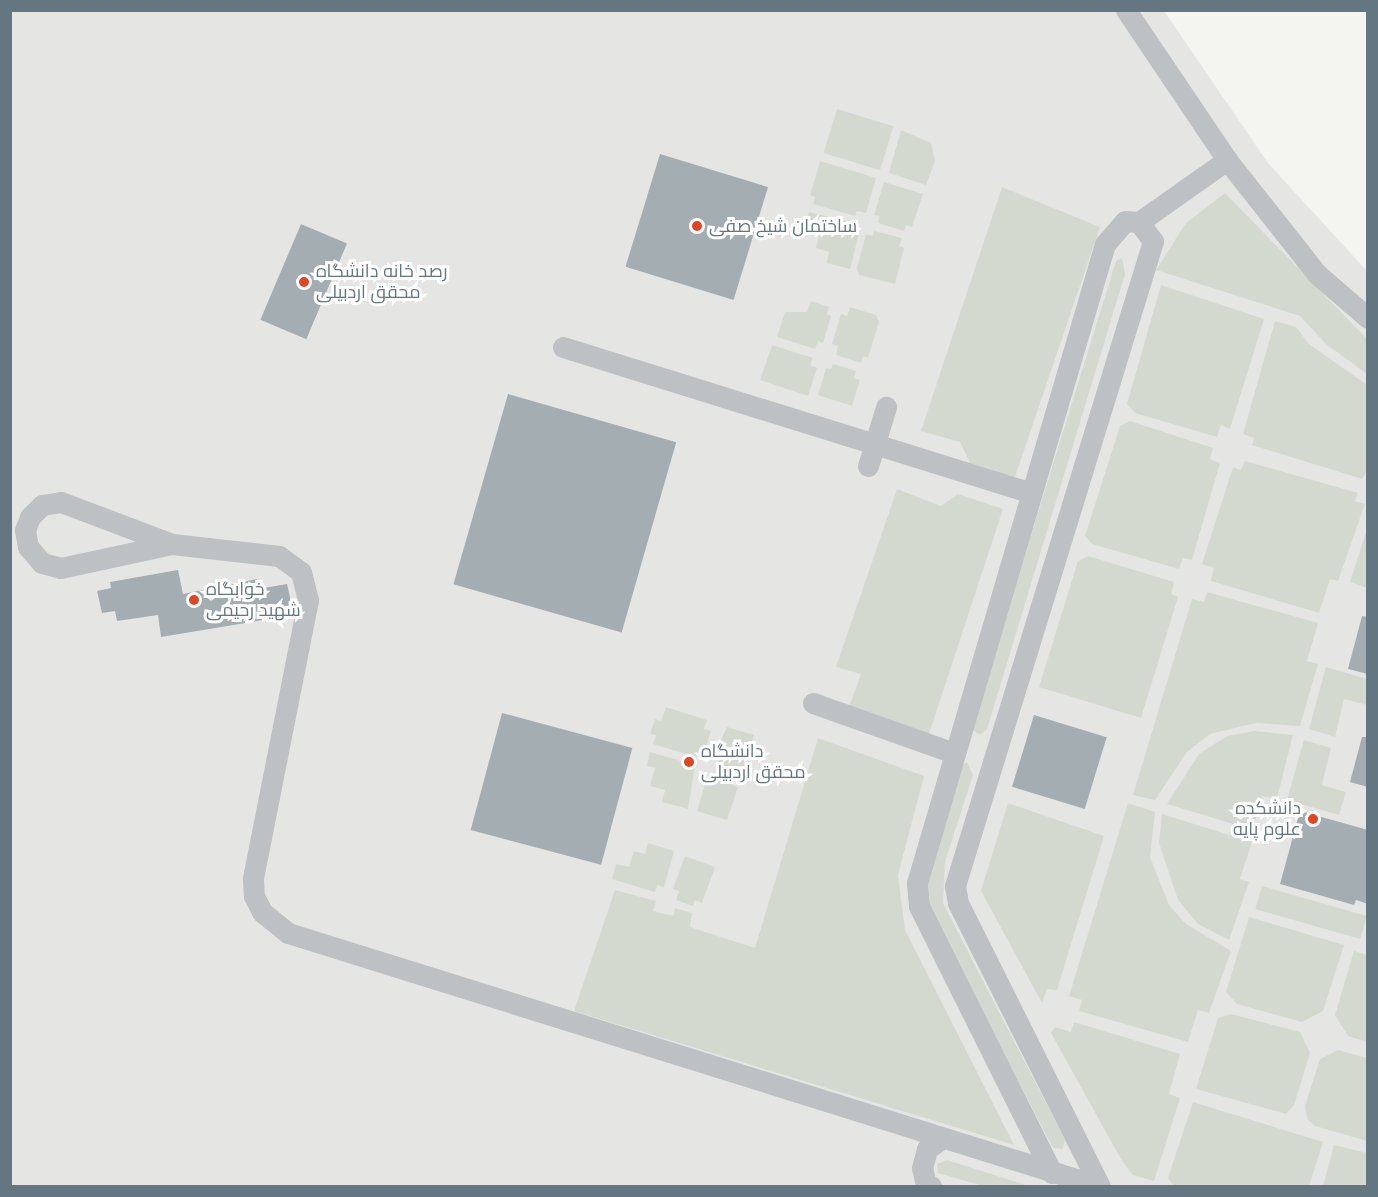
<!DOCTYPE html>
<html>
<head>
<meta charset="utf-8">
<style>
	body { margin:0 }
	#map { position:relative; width:1378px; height:1197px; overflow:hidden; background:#f4f4f0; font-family:"Fira Sans",Cairo,sans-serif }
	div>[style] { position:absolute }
	.built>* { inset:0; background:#e5e6e4 }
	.green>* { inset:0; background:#d4d9d0; transform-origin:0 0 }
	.building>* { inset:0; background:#a4adb2; transform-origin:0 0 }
	.street>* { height:21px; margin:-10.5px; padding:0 10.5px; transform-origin:10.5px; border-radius:10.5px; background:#bdc1c4 }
	.dots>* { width:16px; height:16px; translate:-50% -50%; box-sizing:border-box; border:3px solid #fff; border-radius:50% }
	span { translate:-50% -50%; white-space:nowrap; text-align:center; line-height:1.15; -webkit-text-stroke:6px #fff; paint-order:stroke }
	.poi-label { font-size:18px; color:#637681 }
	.left { translate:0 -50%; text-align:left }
	.right { translate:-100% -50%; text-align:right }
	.frame { position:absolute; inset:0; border:12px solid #637681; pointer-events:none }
</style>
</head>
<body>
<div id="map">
	<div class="built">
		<div style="clip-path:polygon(evenodd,10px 11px,1164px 11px,1268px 163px,1367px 271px,1367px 1186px,11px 1186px,10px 11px,301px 224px,347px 244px,308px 337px,263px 321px,301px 224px)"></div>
	</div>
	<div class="green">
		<div style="left:837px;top:109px;width:59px;height:46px;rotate:17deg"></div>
		<div style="clip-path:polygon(901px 130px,931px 143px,935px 161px,926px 185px,889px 173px)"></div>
		<div style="clip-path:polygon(820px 161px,876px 178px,866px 213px,857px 211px,855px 216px,813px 204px,815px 197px,810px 195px)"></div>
		<div style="clip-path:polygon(884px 182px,923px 194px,912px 227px,906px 225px,904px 231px,878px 223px,879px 216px,874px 215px)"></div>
		<div style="clip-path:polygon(1002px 187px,1100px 227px,1015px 477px,970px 463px,960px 442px,921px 431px)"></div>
		<div style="clip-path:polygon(1225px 193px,1367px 339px,1367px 374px,1326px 344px,1300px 316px,1156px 270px,1186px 223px)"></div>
		<div style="clip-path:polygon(809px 212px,854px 223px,852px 232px,859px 234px,850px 269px,827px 263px,829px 252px,816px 248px,820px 230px,805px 226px)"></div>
		<div style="clip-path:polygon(874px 231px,902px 238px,899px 246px,904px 248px,895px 284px,859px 275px,857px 268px,866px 234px,873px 236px)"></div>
		<div style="clip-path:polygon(1122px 258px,1125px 274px,987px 729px,980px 735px,973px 730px,973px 722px,1116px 261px)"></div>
		<div style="clip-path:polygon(1161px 285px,1264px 319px,1230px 429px,1221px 425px,1217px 437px,1135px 413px,1127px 404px)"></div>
		<div style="clip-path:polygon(811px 301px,829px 307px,827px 314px,831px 316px,823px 343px,818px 341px,815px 349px,777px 337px,785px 312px,807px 312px)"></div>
		<div style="clip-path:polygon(850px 307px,876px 315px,879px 322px,868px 358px,863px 356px,861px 363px,836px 355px,838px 346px,832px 344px,841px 314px,847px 316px)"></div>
		<div style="clip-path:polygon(1275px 321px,1296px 327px,1309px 344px,1367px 385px,1367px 471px,1362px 479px,1252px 445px,1254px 438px,1243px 434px)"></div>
		<div style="clip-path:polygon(772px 345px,813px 358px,810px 365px,817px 368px,808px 396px,760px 380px)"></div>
		<div style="clip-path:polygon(833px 364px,856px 371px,854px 378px,860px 380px,852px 406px,818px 395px,826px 368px,831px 369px)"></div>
		<div style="clip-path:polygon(1130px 421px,1213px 448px,1210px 459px,1220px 463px,1192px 560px,1183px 558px,1179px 569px,1092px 544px,1085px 536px,1120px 426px)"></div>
		<div style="clip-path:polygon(1245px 461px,1358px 493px,1355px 501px,1365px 504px,1338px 581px,1330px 579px,1319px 613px,1211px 581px,1214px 568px,1202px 564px,1233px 467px,1241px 470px)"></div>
		<div style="clip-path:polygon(897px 489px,941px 506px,958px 494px,1003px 509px,929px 734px,849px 707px,861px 674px,836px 667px)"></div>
		<div style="clip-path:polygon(1367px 529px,1367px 588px,1350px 582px)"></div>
		<div style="clip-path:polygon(1088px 556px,1174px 582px,1171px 594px,1178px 597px,1141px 718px,1039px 687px,1078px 561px)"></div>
		<div style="clip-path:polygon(1207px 592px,1318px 623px,1307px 661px,1318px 664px,1300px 726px,1256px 723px,1210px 734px,1187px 752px,1155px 800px,1133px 795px,1192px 599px,1204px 602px)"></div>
		<div style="clip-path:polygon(1326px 667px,1367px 679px,1367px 705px,1344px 699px,1335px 737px,1309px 729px)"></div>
		<div style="clip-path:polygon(666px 707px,707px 720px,704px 729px,711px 731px,704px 754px,698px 752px,696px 757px,653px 744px,656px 735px,650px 734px,655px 719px,661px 721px)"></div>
		<div style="clip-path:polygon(727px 727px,754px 735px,744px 768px,737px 766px,736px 771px,718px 765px,720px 757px,714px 755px)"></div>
		<div style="clip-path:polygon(1254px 731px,1293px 735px,1277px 799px,1262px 796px,1253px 830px,1167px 804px,1199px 754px,1227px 736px)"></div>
		<div style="clip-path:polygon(818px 738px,924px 776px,898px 875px,905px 930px,1014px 1145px,574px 1011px,615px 890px,656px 901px,653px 911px,673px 916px,675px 908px,692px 913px,690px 927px,755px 948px)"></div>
		<div style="clip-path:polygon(1304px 740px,1331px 748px,1322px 785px,1346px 792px,1339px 815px,1287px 800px)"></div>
		<div style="clip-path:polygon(650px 752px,695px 765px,688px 809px,662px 802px,665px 790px,650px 786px,655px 768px,647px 766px)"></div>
		<div style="clip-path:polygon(967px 762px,973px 775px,945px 862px,943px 903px,1065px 1140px,1063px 1149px,1053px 1148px,931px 912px,927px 871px,960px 766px)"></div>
		<div style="clip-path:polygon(717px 772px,734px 777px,732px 785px,738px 787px,727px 820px,697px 811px,708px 775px,715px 777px)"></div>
		<div style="clip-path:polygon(1008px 803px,1104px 836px,1057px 990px,1047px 989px,1042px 1003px,981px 891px)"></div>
		<div style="clip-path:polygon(1128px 803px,1155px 812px,1150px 857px,1169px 905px,1186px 924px,1231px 951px,1209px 1013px,1198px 1010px,1188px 1042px,1079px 1011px,1082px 1000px,1069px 996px)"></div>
		<div style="clip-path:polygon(1162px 814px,1252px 842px,1240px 879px,1249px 882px,1229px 940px,1198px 924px,1178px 900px,1159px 843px)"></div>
		<div style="clip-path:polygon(648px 843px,674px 851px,664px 887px,657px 885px,655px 892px,612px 879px,616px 864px,629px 867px,634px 851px,645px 854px)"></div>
		<div style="clip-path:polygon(685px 856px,715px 867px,702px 903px,695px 900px,693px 906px,676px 900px,679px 891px,673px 889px)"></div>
		<div style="left:1262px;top:886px;width:109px;height:24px;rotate:16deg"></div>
		<div style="clip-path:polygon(1249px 917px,1344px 945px,1323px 1011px,1302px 1022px,1237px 1004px,1226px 992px)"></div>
		<div style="clip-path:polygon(1354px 951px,1367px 955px,1367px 1042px,1348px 1036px,1335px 1015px)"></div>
		<div style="clip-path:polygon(1231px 1014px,1300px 1032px,1310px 1053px,1294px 1105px,1286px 1114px,1196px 1089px,1218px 1018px)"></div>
		<div style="clip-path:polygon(1074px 1022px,1180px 1054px,1169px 1094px,1180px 1098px,1154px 1181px,1133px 1175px,1122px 1161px,1051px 1033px,1055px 1027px,1071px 1032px)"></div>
		<div style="clip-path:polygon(1338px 1050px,1367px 1058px,1367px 1141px,1315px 1126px,1307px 1119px,1305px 1106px,1320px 1059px)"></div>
		<div style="clip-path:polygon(1193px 1102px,1323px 1142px,1309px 1186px,1174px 1186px,1168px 1178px)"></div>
		<div style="clip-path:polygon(1334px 1145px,1367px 1153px,1367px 1186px,1323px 1186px)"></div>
		<div style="clip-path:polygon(947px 1160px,1029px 1186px,1030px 1186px,983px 1186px,938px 1173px,937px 1164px)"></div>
	</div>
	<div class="building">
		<div style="left:660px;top:154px;width:113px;height:118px;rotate:17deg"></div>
		<div style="left:301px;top:224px;width:50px;height:104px;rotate:23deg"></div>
		<div style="left:508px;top:394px;width:175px;height:198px;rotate:16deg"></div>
		<div style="clip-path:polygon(178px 570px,183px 594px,257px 579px,258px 589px,287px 584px,292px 606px,261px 611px,263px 620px,161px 637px,158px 615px,117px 621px,115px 611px,102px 613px,97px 591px,111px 588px,110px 582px)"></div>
		<div style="clip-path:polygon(1362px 616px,1368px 617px,1368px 674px,1348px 669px)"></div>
		<div style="left:502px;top:713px;width:135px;height:121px;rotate:15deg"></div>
		<div style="left:1034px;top:715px;width:76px;height:75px;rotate:17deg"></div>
		<div style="clip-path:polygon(1362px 737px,1368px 737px,1368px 787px,1350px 782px)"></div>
		<div style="clip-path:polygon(1300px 811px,1368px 830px,1368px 904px,1356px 900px,1354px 905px,1280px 884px)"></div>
	</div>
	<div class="street">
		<div style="left:1126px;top:10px;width:181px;rotate:56deg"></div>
		<div style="left:1227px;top:160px;width:145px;rotate:51.7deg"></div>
		<div style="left:1317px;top:274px;width:67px;rotate:40.8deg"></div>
		<div style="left:1139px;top:222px;width:108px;rotate:-35.2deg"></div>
		<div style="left:563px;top:347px;width:490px;rotate:17.3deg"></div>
		<div style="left:868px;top:466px;width:62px;rotate:-73deg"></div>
		<div style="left:172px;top:544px;width:114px;rotate:167.8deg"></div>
		<div style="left:61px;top:568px;width:20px;rotate:-165deg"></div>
		<div style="left:42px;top:563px;width:21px;rotate:-131deg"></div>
		<div style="left:28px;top:547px;width:17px;rotate:-100deg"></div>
		<div style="left:25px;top:530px;width:14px;rotate:-69deg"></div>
		<div style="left:30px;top:517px;width:17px;rotate:-45deg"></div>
		<div style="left:42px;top:505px;width:19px;rotate:-9deg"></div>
		<div style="left:61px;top:502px;width:119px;rotate:20.7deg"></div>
		<div style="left:172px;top:544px;width:108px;rotate:6.4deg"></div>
		<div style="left:279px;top:556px;width:27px;rotate:36deg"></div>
		<div style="left:301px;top:572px;width:29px;rotate:76deg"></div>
		<div style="left:308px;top:600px;width:284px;rotate:101.2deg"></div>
		<div style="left:253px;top:879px;width:17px;rotate:87deg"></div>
		<div style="left:254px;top:896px;width:18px;rotate:63deg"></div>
		<div style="left:262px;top:912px;width:33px;rotate:39deg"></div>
		<div style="left:288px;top:933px;width:850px;rotate:17.33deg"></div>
		<div style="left:813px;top:703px;width:150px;rotate:19.5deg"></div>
		<div style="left:1052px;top:1173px;width:298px;rotate:-116.5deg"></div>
		<div style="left:919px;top:906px;width:23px;rotate:-95deg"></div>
		<div style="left:917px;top:883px;width:666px;rotate:-73.61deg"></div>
		<div style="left:1105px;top:244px;width:30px;rotate:-49deg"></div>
		<div style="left:1125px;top:221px;width:14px;rotate:4deg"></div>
		<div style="left:1139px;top:222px;width:24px;rotate:54deg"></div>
		<div style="left:1153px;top:241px;width:675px;rotate:107.07deg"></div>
		<div style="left:955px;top:886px;width:17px;rotate:80deg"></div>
		<div style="left:958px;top:903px;width:317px;rotate:63.4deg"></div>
		<div style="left:931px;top:1186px;width:5px;rotate:-169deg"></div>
		<div style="left:926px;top:1185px;width:17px;rotate:-103deg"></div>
		<div style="left:922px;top:1168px;width:20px;rotate:-75deg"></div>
		<div style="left:927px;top:1149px;width:16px;rotate:-35deg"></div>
	</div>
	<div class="dots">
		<div style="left:697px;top:226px;background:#e14524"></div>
		<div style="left:304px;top:282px;background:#e14524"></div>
		<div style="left:194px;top:600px;background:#e14524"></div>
		<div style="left:689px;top:762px;background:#e14524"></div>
		<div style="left:1313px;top:819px;background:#e14524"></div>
	</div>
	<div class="poi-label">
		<span class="left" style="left:709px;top:226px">ساختمان شیخ صفی</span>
		<span class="left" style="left:316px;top:282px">رصد خانه دانشگاه<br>محقق اردبیلی</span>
		<span class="left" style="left:206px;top:600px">خوابگاه<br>شهید رحیمی</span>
		<span class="left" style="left:701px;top:762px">دانشگاه<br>محقق اردبیلی</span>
		<span class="right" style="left:1301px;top:819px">دانشکده<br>علوم پایه</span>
	</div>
	<div class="frame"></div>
</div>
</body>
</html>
